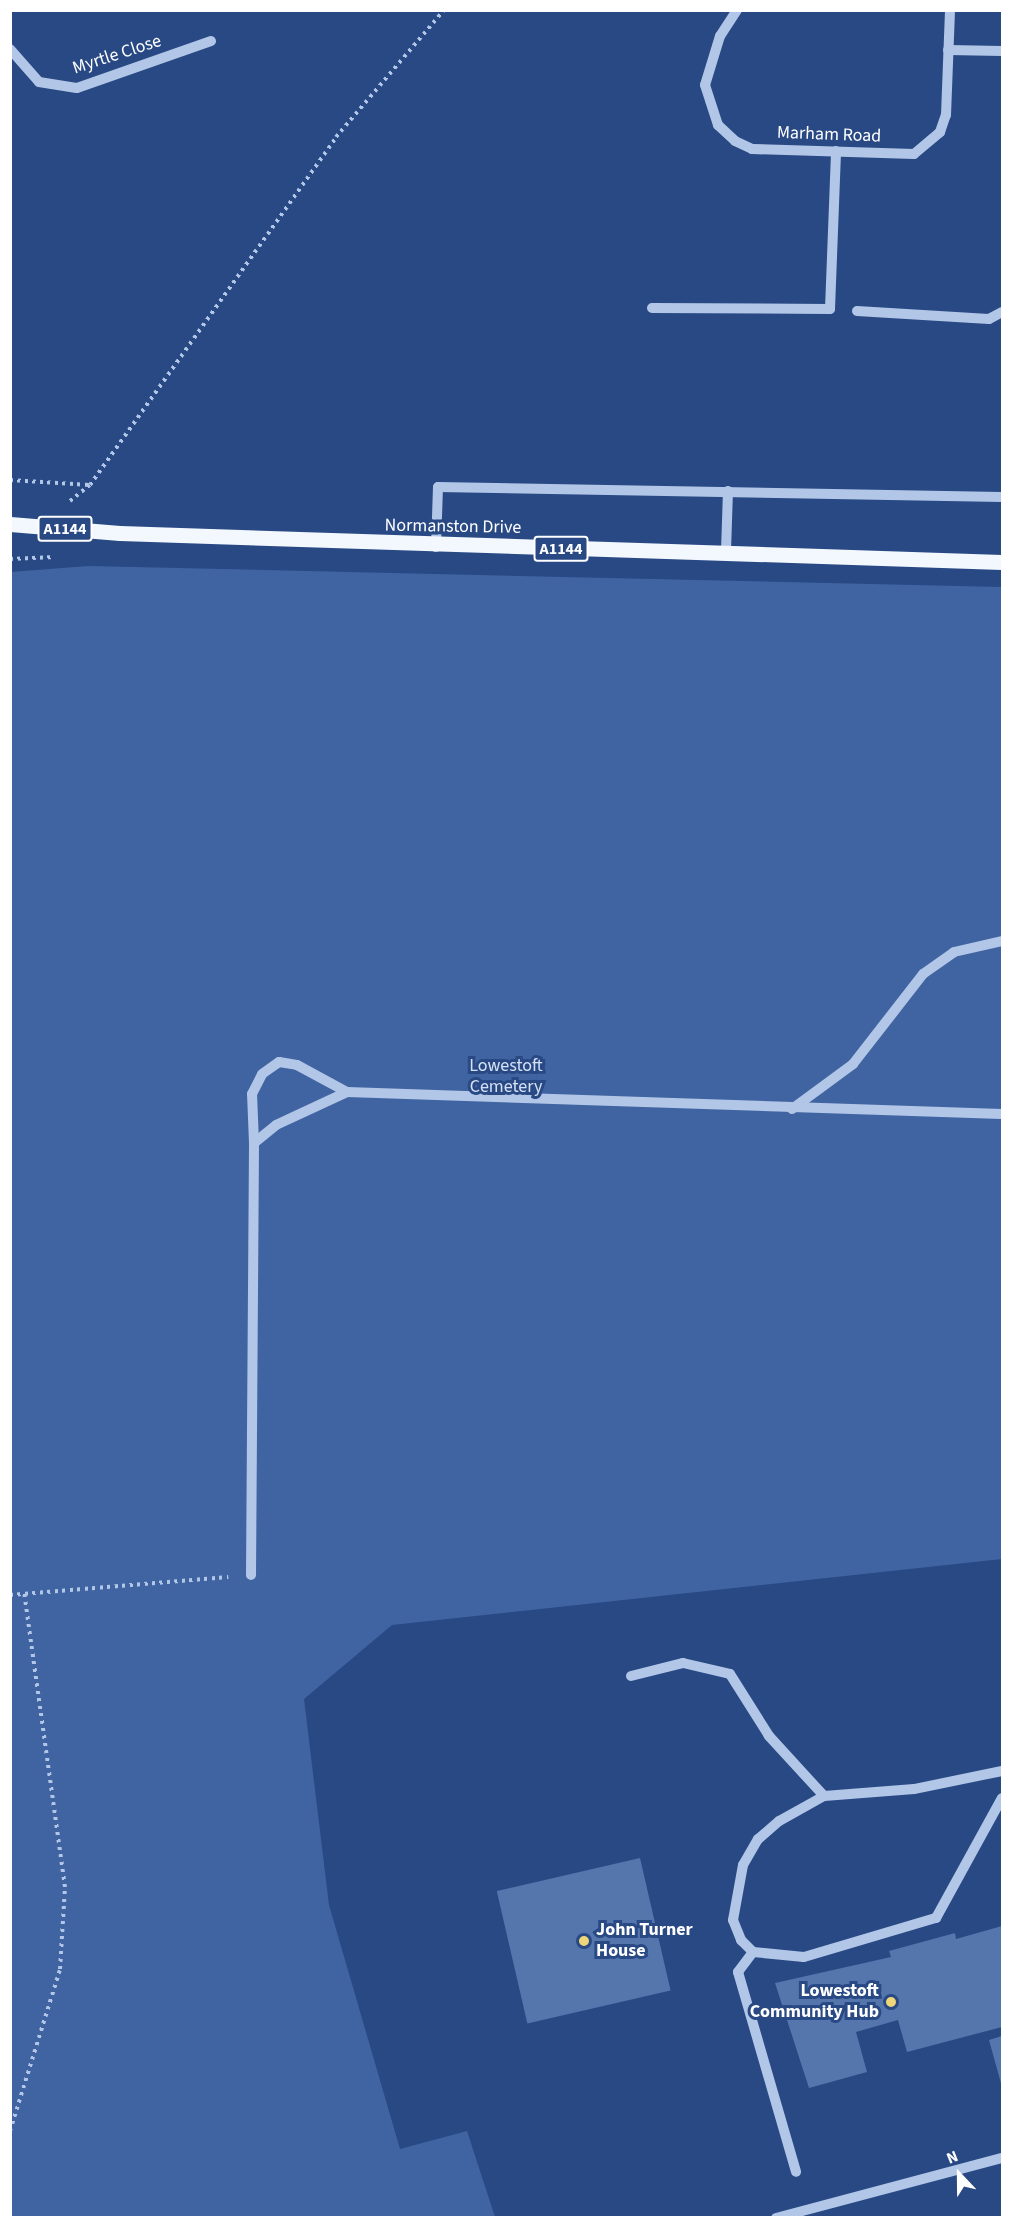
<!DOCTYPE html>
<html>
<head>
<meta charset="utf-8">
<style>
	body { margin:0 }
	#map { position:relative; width:1013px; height:2228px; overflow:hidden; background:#284984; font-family:"Source Sans 3",sans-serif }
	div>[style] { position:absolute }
	.green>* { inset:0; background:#4064a2 }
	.building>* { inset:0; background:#5575ad; transform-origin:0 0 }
	.path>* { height:4px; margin-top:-2px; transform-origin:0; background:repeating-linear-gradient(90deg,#b2c6e7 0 3px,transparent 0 7.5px) }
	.minor>* { height:10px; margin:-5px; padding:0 5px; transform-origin:5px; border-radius:5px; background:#b2c6e7 }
	.major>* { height:15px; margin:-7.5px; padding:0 7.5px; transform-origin:7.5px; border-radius:7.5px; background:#f3f7fe }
	.major-bridge>* { height:15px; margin:-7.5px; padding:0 7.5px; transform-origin:7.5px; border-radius:7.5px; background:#f3f7fe }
	.dots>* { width:16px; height:16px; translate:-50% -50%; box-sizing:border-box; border:3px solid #284984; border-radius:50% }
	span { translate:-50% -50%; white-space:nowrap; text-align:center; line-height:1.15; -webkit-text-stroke:6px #284984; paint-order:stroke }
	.shield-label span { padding:2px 4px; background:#284984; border:2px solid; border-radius:4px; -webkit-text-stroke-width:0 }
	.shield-label { font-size:16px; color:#fff; font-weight:700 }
	.street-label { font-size:18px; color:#fff }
	.park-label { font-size:18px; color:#d5e1f6 }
	.poi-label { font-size:18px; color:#fff; font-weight:700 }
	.left { translate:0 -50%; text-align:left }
	.right { translate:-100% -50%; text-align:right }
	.frame { position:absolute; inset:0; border:12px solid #fff; pointer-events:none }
	.north { position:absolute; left:929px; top:2144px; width:60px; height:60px; -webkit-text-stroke:4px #284984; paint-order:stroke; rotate:338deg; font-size:16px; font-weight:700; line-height:24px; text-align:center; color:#fff }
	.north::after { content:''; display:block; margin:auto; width:21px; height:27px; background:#fff; clip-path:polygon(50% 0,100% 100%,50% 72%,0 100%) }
</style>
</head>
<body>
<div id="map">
	<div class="green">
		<div style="clip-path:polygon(88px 566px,1002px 587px,1002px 1559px,392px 1625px,304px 1699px,329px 1905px,400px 2149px,467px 2131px,495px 2217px,11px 2218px,11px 572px)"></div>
	</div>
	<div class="building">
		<div style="left:640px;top:1858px;width:136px;height:147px;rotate:77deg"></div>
		<div style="clip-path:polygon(1002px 1926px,1002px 2027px,907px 2052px,898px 2020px,856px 2032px,867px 2072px,809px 2088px,775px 1983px,891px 1957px,889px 1951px,955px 1933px,956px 1939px)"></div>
		<div style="clip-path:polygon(1002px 2036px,1002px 2087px,989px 2040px)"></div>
	</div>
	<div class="path">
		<div style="left:10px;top:480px;width:80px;rotate:3.6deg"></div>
		<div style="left:70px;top:501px;width:26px;rotate:-39deg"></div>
		<div style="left:90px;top:485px;width:426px;rotate:-54.7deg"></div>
		<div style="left:336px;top:137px;width:167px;rotate:-49.6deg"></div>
		<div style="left:10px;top:559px;width:45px;rotate:-2.5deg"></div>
		<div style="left:10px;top:1595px;width:219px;rotate:-4.7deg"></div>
		<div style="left:10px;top:2131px;width:170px;rotate:-72.8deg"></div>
		<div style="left:60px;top:1969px;width:82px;rotate:-86.5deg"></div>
		<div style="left:65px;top:1887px;width:297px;rotate:-97.9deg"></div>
	</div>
	<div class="minor">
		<div style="left:737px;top:10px;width:31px;rotate:123deg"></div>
		<div style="left:720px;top:36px;width:51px;rotate:107deg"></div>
		<div style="left:705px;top:85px;width:42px;rotate:72deg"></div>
		<div style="left:718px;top:125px;width:23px;rotate:43deg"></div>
		<div style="left:735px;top:141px;width:19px;rotate:25deg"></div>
		<div style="left:752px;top:149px;width:162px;rotate:1.8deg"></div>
		<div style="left:914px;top:154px;width:34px;rotate:-40deg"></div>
		<div style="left:940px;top:132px;width:18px;rotate:-71deg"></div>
		<div style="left:946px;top:115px;width:105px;rotate:-87.8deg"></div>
		<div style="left:10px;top:49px;width:44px;rotate:48.7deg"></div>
		<div style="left:39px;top:82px;width:38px;rotate:9deg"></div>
		<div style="left:77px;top:88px;width:142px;rotate:-19.3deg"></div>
		<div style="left:948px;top:50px;width:54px;rotate:1.1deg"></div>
		<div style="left:652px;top:308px;width:178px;rotate:0.3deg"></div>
		<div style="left:830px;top:309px;width:158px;rotate:-87.8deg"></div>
		<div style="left:857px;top:311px;width:132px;rotate:3.5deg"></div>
		<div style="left:989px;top:319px;width:15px;rotate:-28deg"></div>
		<div style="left:436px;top:547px;width:60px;rotate:-88.1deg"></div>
		<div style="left:438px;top:487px;width:564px;rotate:1.02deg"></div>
		<div style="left:726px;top:551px;width:60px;rotate:-88.1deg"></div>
		<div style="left:792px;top:1109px;width:76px;rotate:-36.4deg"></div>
		<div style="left:853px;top:1064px;width:114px;rotate:-52.1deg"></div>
		<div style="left:923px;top:974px;width:38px;rotate:-35deg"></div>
		<div style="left:954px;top:952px;width:49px;rotate:-12.9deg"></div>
		<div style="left:254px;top:1143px;width:49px;rotate:-92.3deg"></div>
		<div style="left:252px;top:1094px;width:22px;rotate:-63deg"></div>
		<div style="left:262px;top:1074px;width:21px;rotate:-35deg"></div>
		<div style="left:279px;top:1062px;width:18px;rotate:9deg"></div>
		<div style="left:297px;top:1065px;width:57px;rotate:28.4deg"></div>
		<div style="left:251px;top:1575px;width:432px;rotate:-89.6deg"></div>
		<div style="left:254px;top:1143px;width:28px;rotate:-39deg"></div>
		<div style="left:276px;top:1125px;width:78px;rotate:-24.9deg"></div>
		<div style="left:347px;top:1092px;width:655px;rotate:1.92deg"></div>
		<div style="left:631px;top:1676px;width:54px;rotate:-14deg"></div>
		<div style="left:683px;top:1663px;width:48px;rotate:13.2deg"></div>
		<div style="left:730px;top:1674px;width:73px;rotate:57.8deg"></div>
		<div style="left:769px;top:1736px;width:81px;rotate:47.5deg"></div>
		<div style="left:1002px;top:1771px;width:90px;rotate:168.4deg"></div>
		<div style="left:914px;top:1789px;width:90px;rotate:175.6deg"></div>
		<div style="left:824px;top:1796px;width:51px;rotate:150.9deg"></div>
		<div style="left:779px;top:1821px;width:28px;rotate:139deg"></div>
		<div style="left:758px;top:1839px;width:30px;rotate:120deg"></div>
		<div style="left:743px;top:1865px;width:56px;rotate:100.3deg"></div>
		<div style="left:733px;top:1920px;width:22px;rotate:68deg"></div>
		<div style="left:741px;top:1940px;width:17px;rotate:45deg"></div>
		<div style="left:753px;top:1952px;width:51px;rotate:5.6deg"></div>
		<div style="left:804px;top:1957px;width:138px;rotate:-16.5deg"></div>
		<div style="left:936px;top:1918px;width:137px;rotate:-61.2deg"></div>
		<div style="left:753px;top:1952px;width:25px;rotate:127deg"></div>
		<div style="left:738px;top:1972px;width:208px;rotate:73.8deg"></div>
		<div style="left:776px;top:2218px;width:234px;rotate:-14.9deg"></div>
	</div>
	<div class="major">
		<div style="left:120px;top:533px;width:882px;rotate:1.88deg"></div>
	</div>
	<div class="major-bridge">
		<div style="left:10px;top:524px;width:110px;rotate:4.7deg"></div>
	</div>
	<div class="dots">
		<div style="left:584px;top:1941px;background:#eed679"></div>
		<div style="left:891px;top:2002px;background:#eed679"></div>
	</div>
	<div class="shield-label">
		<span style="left:65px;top:529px">A1144</span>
		<span style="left:561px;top:549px">A1144</span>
	</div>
	<div class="street-label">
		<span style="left:117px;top:55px;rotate:-18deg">Myrtle Close</span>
		<span style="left:829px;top:135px;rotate:2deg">Marham Road</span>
		<span style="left:453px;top:527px;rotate:1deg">Normanston Drive</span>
	</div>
	<div class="park-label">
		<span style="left:506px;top:1077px">Lowestoft<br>Cemetery</span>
	</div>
	<div class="poi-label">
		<span class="left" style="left:596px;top:1941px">John Turner<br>House</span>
		<span class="right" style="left:879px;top:2002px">Lowestoft<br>Community Hub</span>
	</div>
	<div class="frame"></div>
	<div class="north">N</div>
</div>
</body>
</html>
